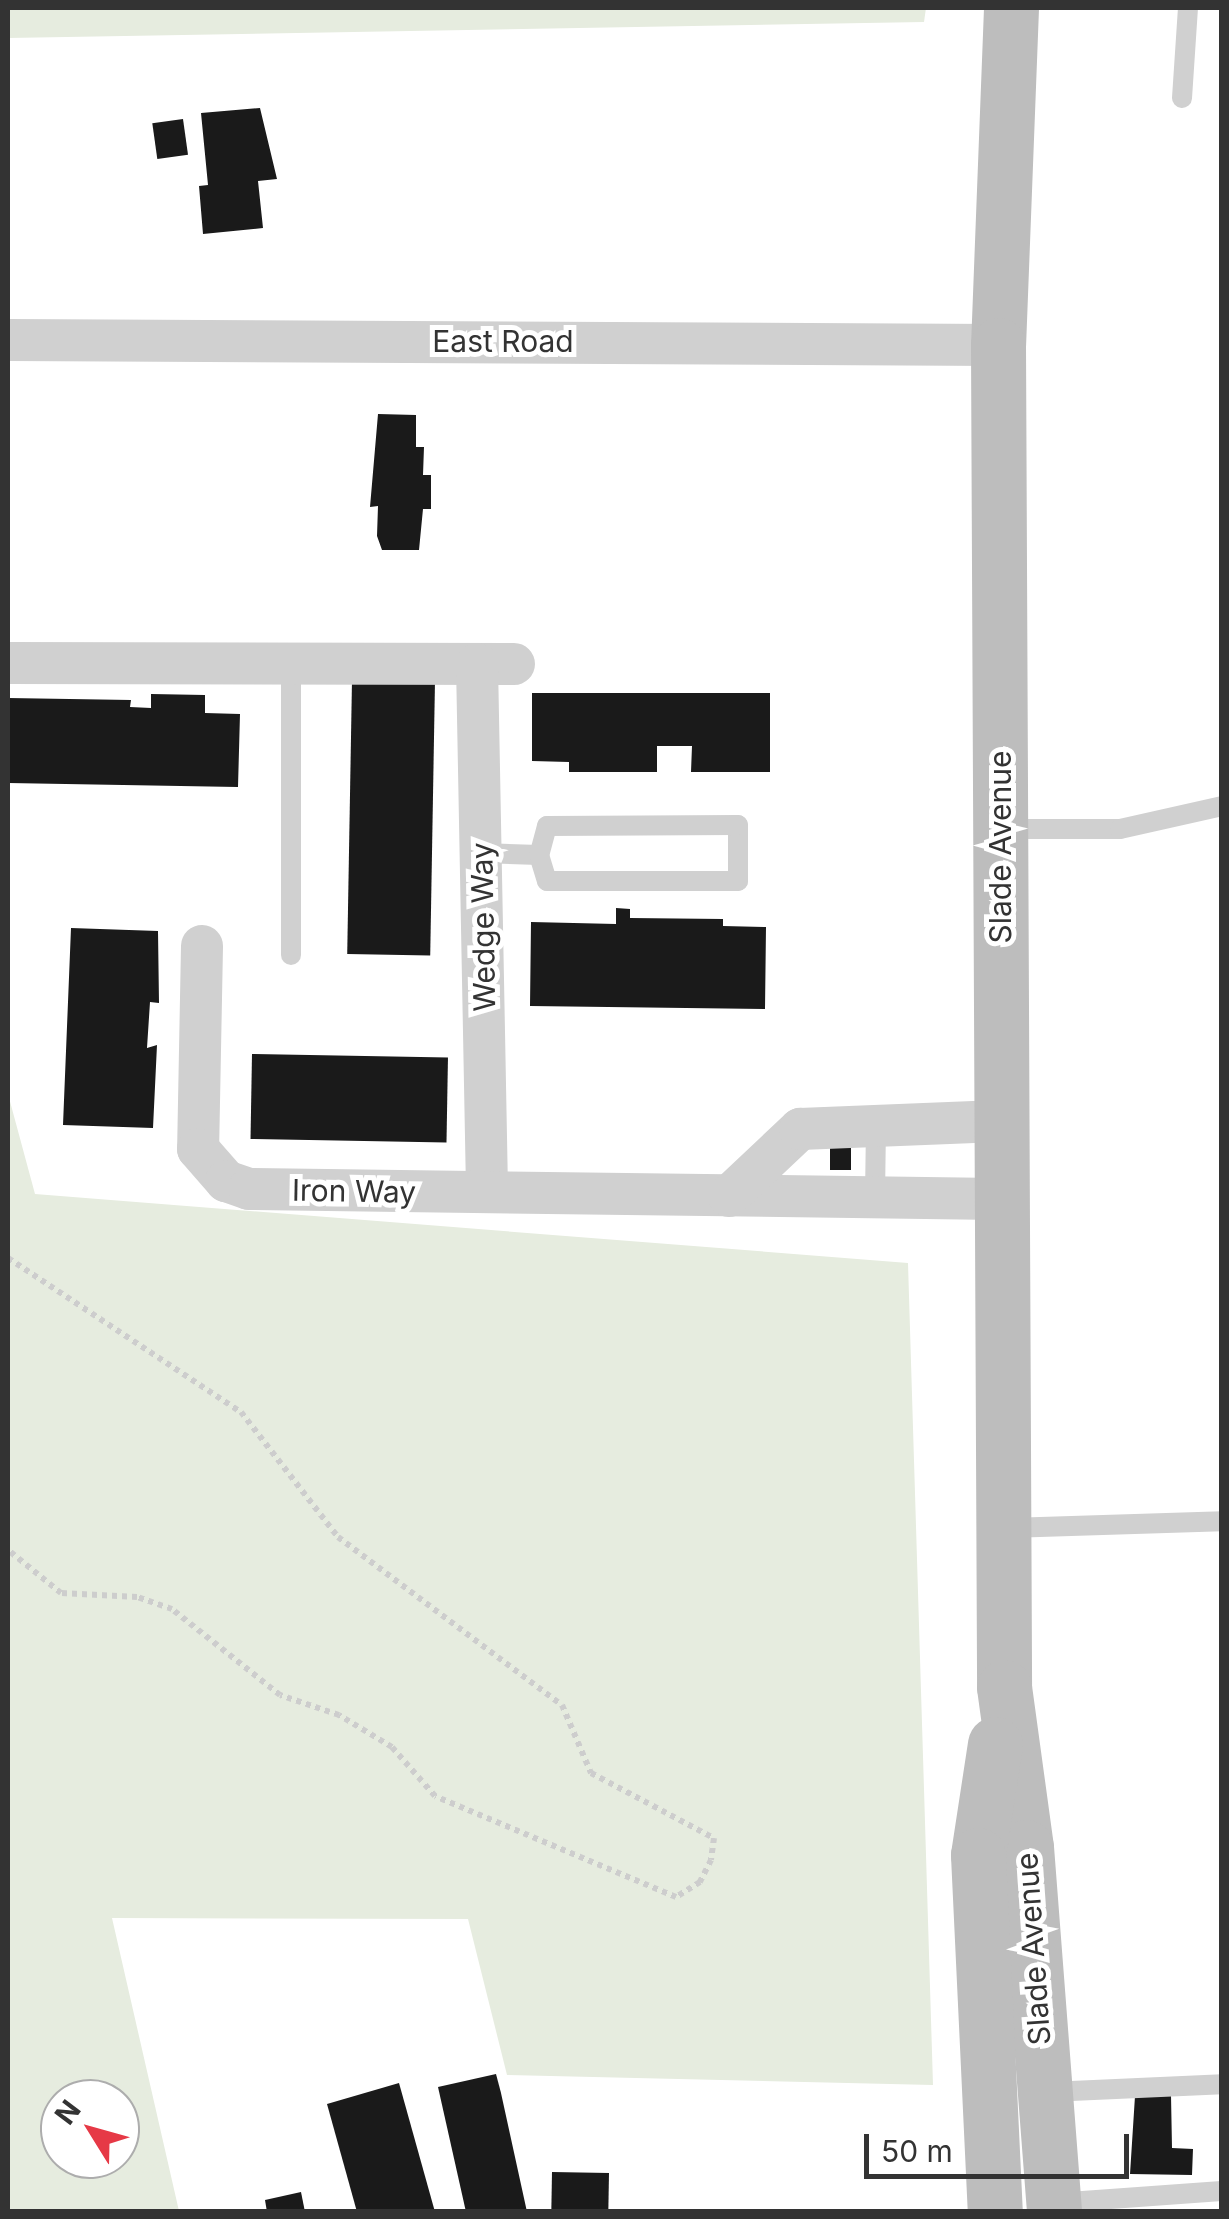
<!DOCTYPE html>
<html>
<head>
<meta charset="utf-8">
<style>
	body { margin:0 }
	#map { position:relative; width:1229px; height:2219px; overflow:hidden; background:#fff; font-family:Inter,sans-serif }
	div>[style] { position:absolute }
	.green>* { inset:0; background:#e6ecdf }
	.building>* { inset:0; background:#1a1a1a; transform-origin:0 0 }
	.path>* { height:6px; margin-top:-3px; transform-origin:0; background:repeating-linear-gradient(90deg,#cdcdcd 0 5px,transparent 0 10px) }
	.service>* { height:20px; margin:-10px; padding:0 10px; transform-origin:10px; border-radius:10px; background:#d0d0d0 }
	.minor>* { height:42px; margin:-21px; padding:0 21px; transform-origin:21px; border-radius:21px; background:#d0d0d0 }
	.secondary>* { height:55px; margin:-27.5px; padding:0 27.5px; transform-origin:27.5px; border-radius:27.5px; background:#bdbdbd }
	span { translate:-50% -50%; white-space:nowrap; text-align:center; line-height:1.15; -webkit-text-stroke:10px #fff; paint-order:stroke }
	.street-label { font-size:30px; color:#333 }
	.frame { position:absolute; inset:0; border:10px solid #333; pointer-events:none }
	.north { position:absolute; left:40px; top:2079px; width:100px; height:100px; box-sizing:border-box; background:#fff; border:2px solid #adadad; border-radius:50%; rotate:307deg; font-size:28px; font-weight:700; line-height:40px; text-align:center; color:#333 }
	.north::after { content:''; display:block; margin:auto; width:35px; height:45px; background:#e63946; clip-path:polygon(50% 0,100% 100%,50% 72%,0 100%) }
	.scale { position:absolute; left:864px; top:2134px; width:265px; height:45px; box-sizing:border-box; border:5px solid #333; border-top:0; padding-left:12px; font-size:30px; line-height:35px; white-space:nowrap; color:#333; -webkit-text-stroke:8px #fff; paint-order:stroke }
</style>
</head>
<body>
<div id="map">
	<div class="green">
		<div style="clip-path:polygon(8px 8px,926px 8px,924px 22px,8px 38px)"></div>
		<div style="clip-path:polygon(evenodd,8px 1094px,35px 1194px,908px 1263px,933px 2085px,507px 2075px,468px 1919px,112px 1918px,179px 2211px,8px 2211px,8px 1094px,60px 2099px,120px 2099px,120px 2159px,60px 2159px,60px 2099px)"></div>
	</div>
	<div class="building">
		<div style="clip-path:polygon(260px 108px,277px 179px,258px 181px,263px 228px,203px 234px,199px 186px,208px 185px,201px 113px)"></div>
		<div style="left:183px;top:119px;width:36px;height:31px;rotate:82deg"></div>
		<div style="clip-path:polygon(378px 414px,416px 415px,416px 447px,424px 447px,423px 475px,431px 475px,431px 509px,423px 509px,419px 550px,382px 550px,377px 536px,378px 506px,370px 507px)"></div>
		<div style="left:352px;top:680px;width:83px;height:274px;rotate:1deg"></div>
		<div style="clip-path:polygon(532px 693px,770px 693px,770px 772px,691px 772px,692px 746px,657px 746px,657px 772px,569px 772px,569px 762px,532px 761px)"></div>
		<div style="clip-path:polygon(151px 694px,205px 695px,205px 713px,240px 714px,238px 787px,8px 783px,8px 698px,131px 700px,130px 707px,151px 708px)"></div>
		<div style="clip-path:polygon(616px 908px,630px 909px,630px 918px,723px 919px,723px 926px,766px 927px,765px 1009px,530px 1006px,531px 922px,616px 924px)"></div>
		<div style="clip-path:polygon(71px 928px,158px 931px,159px 1003px,150px 1002px,147px 1048px,157px 1045px,153px 1128px,63px 1125px)"></div>
		<div style="left:252px;top:1054px;width:196px;height:85px;rotate:1deg"></div>
		<div style="left:830px;top:1144px;width:21px;height:26px"></div>
		<div style="clip-path:polygon(496px 2074px,501px 2093px,527px 2212px,466px 2212px,438px 2087px)"></div>
		<div style="clip-path:polygon(399px 2083px,435px 2212px,357px 2212px,327px 2104px)"></div>
		<div style="clip-path:polygon(1171px 2095px,1172px 2148px,1193px 2149px,1192px 2175px,1130px 2174px,1135px 2096px)"></div>
		<div style="left:552px;top:2172px;width:57px;height:40px;rotate:1deg"></div>
		<div style="clip-path:polygon(301px 2192px,305px 2212px,267px 2212px,265px 2200px)"></div>
	</div>
	<div class="path">
		<div style="left:8px;top:1258px;width:279px;rotate:33.5deg"></div>
		<div style="left:241px;top:1412px;width:158px;rotate:52.2deg"></div>
		<div style="left:338px;top:1537px;width:280px;rotate:36.9deg"></div>
		<div style="left:562px;top:1705px;width:74px;rotate:66.9deg"></div>
		<div style="left:591px;top:1773px;width:139px;rotate:27.9deg"></div>
		<div style="left:714px;top:1838px;width:22px;rotate:98deg"></div>
		<div style="left:711px;top:1860px;width:25px;rotate:117deg"></div>
		<div style="left:700px;top:1882px;width:28px;rotate:148deg"></div>
		<div style="left:676px;top:1897px;width:261px;rotate:-157.3deg"></div>
		<div style="left:435px;top:1796px;width:65px;rotate:-131.3deg"></div>
		<div style="left:392px;top:1747px;width:62px;rotate:-148.9deg"></div>
		<div style="left:339px;top:1715px;width:62px;rotate:-161.3deg"></div>
		<div style="left:280px;top:1695px;width:138px;rotate:-141.5deg"></div>
		<div style="left:172px;top:1609px;width:37px;rotate:-161deg"></div>
		<div style="left:137px;top:1597px;width:76px;rotate:-177deg"></div>
		<div style="left:61px;top:1593px;width:68px;rotate:-140.9deg"></div>
	</div>
	<div class="service">
		<div style="left:1182px;top:98px;width:90px;rotate:-86.2deg"></div>
		<div style="left:1002px;top:829px;width:118px"></div>
		<div style="left:1120px;top:829px;width:105px;rotate:-12.7deg"></div>
		<div style="left:482px;top:853px;width:57px;rotate:2deg"></div>
		<div style="left:539px;top:855px;width:27px;rotate:73deg"></div>
		<div style="left:547px;top:881px;width:191px"></div>
		<div style="left:738px;top:881px;width:56px;rotate:-90deg"></div>
		<div style="left:738px;top:825px;width:191px;rotate:179.7deg"></div>
		<div style="left:547px;top:826px;width:30px;rotate:105deg"></div>
		<div style="left:291px;top:955px;width:294px;rotate:-90deg"></div>
		<div style="left:875px;top:1197px;width:72px;rotate:-89.2deg"></div>
		<div style="left:1005px;top:1528px;width:217px;rotate:-1.8deg"></div>
		<div style="left:1049px;top:2092px;width:173px;rotate:-2.6deg"></div>
		<div style="left:1055px;top:2203px;width:167px;rotate:-4.1deg"></div>
	</div>
	<div class="minor">
		<div style="left:8px;top:340px;width:990px;rotate:0.29deg"></div>
		<div style="left:8px;top:663px;width:506px;rotate:0.11deg"></div>
		<div style="left:477px;top:664px;width:526px;rotate:88.91deg"></div>
		<div style="left:202px;top:946px;width:203px;rotate:91.1deg"></div>
		<div style="left:198px;top:1149px;width:43px;rotate:48.8deg"></div>
		<div style="left:226px;top:1181px;width:24px;rotate:19deg"></div>
		<div style="left:249px;top:1189px;width:749px;rotate:0.76deg"></div>
		<div style="left:729px;top:1196px;width:98px;rotate:-43.3deg"></div>
		<div style="left:800px;top:1129px;width:199px;rotate:-2.3deg"></div>
	</div>
	<div class="secondary">
		<div style="left:1011px;top:8px;width:337px;rotate:92.2deg"></div>
		<div style="left:998px;top:345px;width:1342px;rotate:89.74deg"></div>
		<div style="left:1004px;top:1687px;width:162px;rotate:82.2deg"></div>
		<div style="left:1026px;top:1847px;width:366px;rotate:85.6deg"></div>
		<div style="left:995px;top:1744px;width:112px;rotate:98.7deg"></div>
		<div style="left:978px;top:1855px;width:357px;rotate:87.3deg"></div>
	</div>
	<div class="street-label">
		<span style="left:503px;top:341px">East Road</span>
		<span style="left:1000px;top:847px;rotate:-90deg">Slade Avenue</span>
		<span style="left:483px;top:927px;rotate:-91deg">Wedge Way</span>
		<span style="left:354px;top:1191px;rotate:1deg">Iron Way</span>
		<span style="left:1033px;top:1949px;rotate:-94deg">Slade Avenue</span>
	</div>
	<div class="frame"></div>
	<div class="north">N</div>
	<div class="scale">50 m</div>
</div>
</body>
</html>
